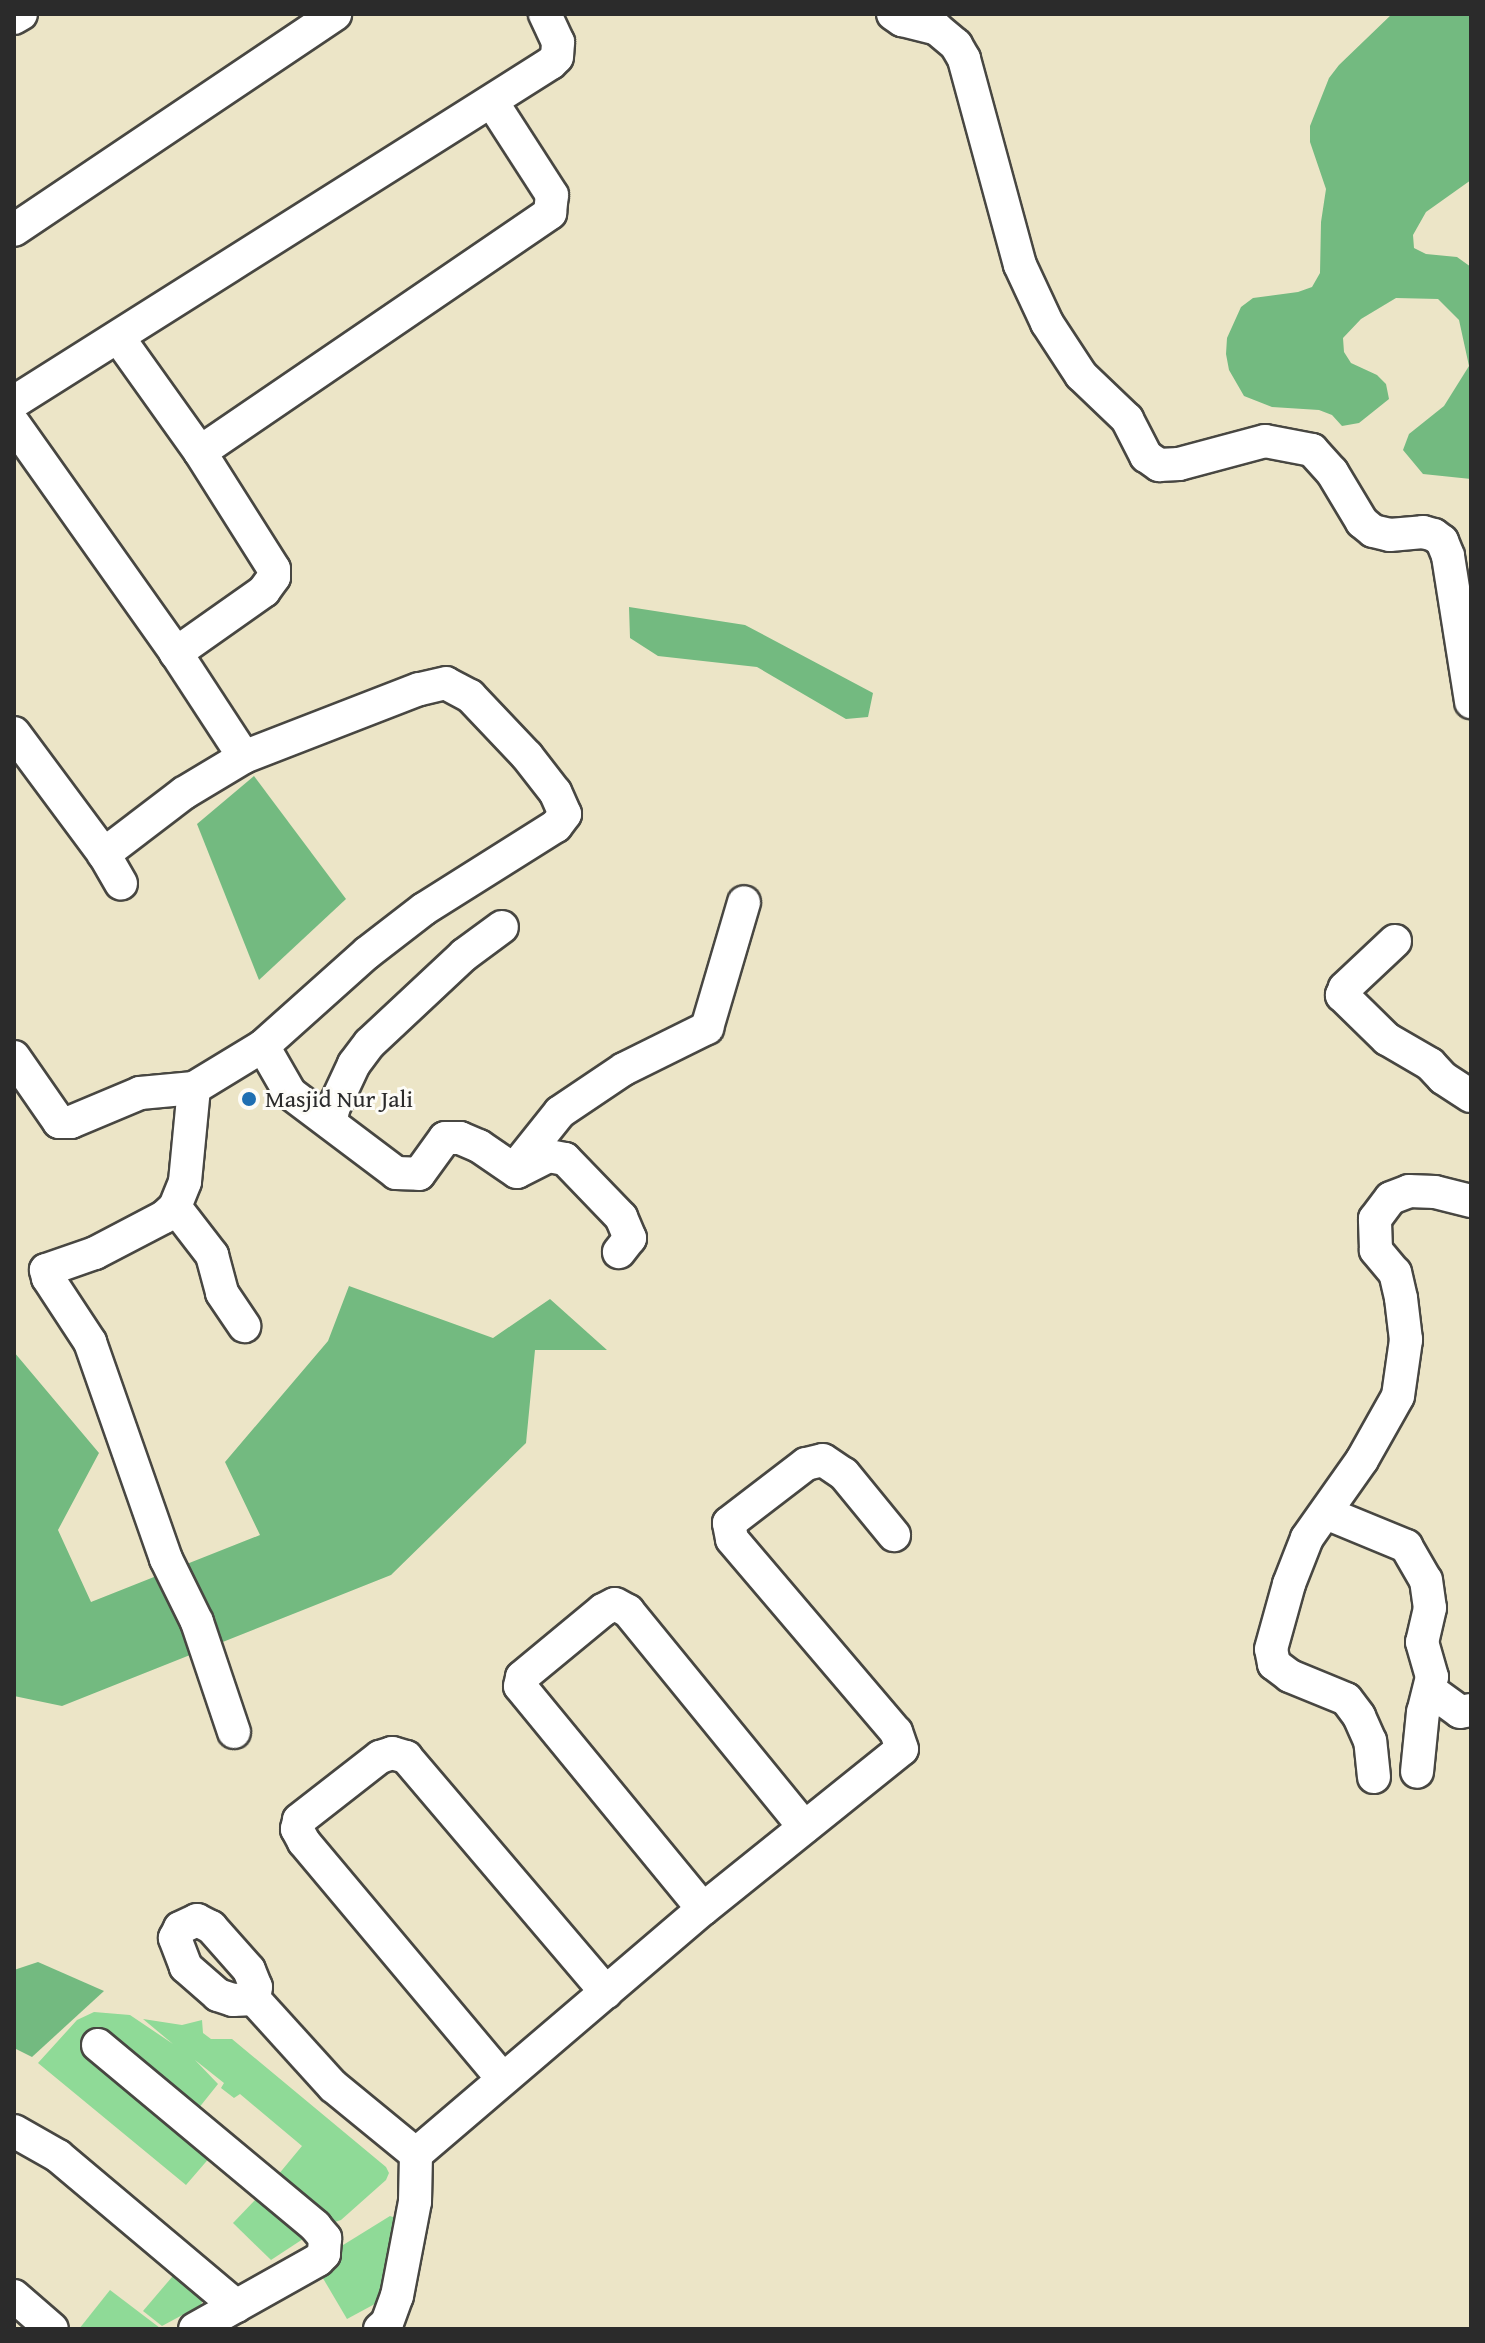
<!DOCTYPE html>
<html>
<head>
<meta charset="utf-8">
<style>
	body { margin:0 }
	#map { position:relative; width:1485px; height:2343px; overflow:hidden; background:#ece5c7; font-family:"Gentium Book Plus",serif }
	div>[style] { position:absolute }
	.green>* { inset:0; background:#8fda97 }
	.forest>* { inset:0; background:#73ba80 }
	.roads { filter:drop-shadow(2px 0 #484742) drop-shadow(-2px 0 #484742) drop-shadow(0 2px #484742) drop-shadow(0 -2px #484742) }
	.minor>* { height:32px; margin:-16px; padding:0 16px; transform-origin:16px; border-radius:16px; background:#fff }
	.dots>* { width:22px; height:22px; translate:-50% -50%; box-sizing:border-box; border:4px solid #fdfcf7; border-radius:50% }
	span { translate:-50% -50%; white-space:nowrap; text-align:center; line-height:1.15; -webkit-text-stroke:6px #fdfcf7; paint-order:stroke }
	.poi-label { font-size:24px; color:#2b2b2b }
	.left { translate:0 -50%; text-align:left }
	.frame { position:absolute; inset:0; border:16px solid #2b2b2b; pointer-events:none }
</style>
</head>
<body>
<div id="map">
	<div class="green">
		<div style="clip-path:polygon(94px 2012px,130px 2015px,173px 2044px,143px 2019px,182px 2025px,202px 2020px,203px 2033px,211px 2039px,232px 2039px,386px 2167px,389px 2173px,386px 2180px,341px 2220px,332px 2223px,273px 2181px,302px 2146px,240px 2094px,234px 2098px,221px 2088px,224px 2083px,195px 2060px,218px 2084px,182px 2129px,211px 2156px,186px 2185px,38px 2063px,77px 2020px)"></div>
		<div style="clip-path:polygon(259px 2196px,306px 2237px,271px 2260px,233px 2223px)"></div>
		<div style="clip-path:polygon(390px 2216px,398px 2219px,384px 2299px,347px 2319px,314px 2263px)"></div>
		<div style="clip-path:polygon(178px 2270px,204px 2297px,201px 2305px,162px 2326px,143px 2311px)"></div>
		<div style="clip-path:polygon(110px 2290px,160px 2328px,79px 2329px)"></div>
	</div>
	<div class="forest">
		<div style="clip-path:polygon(1392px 14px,1471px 14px,1471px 180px,1426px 212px,1413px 235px,1414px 248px,1426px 254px,1457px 257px,1471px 267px,1471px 479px,1423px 474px,1403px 450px,1409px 434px,1444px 406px,1469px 366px,1459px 320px,1438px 299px,1396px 298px,1361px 319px,1343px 338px,1344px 352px,1351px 363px,1377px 375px,1386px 384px,1389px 399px,1359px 423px,1342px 426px,1332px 415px,1319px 410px,1272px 407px,1244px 396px,1229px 370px,1226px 354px,1227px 338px,1241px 307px,1253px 298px,1298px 292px,1312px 287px,1320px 273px,1321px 222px,1326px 189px,1310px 142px,1310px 126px,1329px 78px,1339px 65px)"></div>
		<div style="clip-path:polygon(629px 607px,745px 625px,873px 693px,868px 717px,846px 719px,757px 667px,658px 656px,630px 638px)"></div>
		<div style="clip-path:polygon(254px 776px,346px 899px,259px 980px,197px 824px)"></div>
		<div style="clip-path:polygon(349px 1286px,493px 1338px,550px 1299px,607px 1350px,535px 1350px,526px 1443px,391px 1575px,62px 1706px,14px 1696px,14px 1352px,99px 1453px,58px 1530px,91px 1602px,260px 1535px,225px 1462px,328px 1341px)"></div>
		<div style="clip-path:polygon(38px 1962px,104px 1991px,32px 2057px,14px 2048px,14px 1970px)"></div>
	</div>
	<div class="roads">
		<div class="minor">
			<div style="left:893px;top:14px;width:11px;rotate:34deg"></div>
			<div style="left:902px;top:20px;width:36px;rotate:14deg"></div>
			<div style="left:937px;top:29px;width:25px;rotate:40deg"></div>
			<div style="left:956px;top:45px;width:16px;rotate:60deg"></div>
			<div style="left:964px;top:59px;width:213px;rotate:74.8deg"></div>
			<div style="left:1020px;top:265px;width:64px;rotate:65deg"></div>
			<div style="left:1047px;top:323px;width:62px;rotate:56.8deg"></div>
			<div style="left:1081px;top:375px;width:64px;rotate:43.7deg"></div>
			<div style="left:1127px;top:419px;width:42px;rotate:62.8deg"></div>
			<div style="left:1146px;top:456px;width:16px;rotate:35deg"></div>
			<div style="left:1159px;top:465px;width:20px;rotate:-3deg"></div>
			<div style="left:1179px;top:464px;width:89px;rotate:-15deg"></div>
			<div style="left:1265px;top:441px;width:48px;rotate:10.8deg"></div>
			<div style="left:1312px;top:450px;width:30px;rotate:48deg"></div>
			<div style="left:1332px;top:472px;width:58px;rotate:59deg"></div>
			<div style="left:1362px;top:522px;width:14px;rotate:39deg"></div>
			<div style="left:1373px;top:531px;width:17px;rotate:13deg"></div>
			<div style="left:1390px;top:535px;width:33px;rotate:-5deg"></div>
			<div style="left:1423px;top:532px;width:11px;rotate:15deg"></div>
			<div style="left:1434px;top:535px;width:10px;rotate:37deg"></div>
			<div style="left:1442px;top:541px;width:16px;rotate:68deg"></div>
			<div style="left:1448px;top:556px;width:148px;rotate:81deg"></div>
			<div style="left:14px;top:18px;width:8px;rotate:-30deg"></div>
			<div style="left:14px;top:230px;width:387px;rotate:-33.9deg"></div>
			<div style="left:118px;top:337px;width:141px;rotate:54.5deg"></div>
			<div style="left:200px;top:452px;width:138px;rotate:57.7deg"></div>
			<div style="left:274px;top:569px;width:8px;rotate:90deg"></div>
			<div style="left:274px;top:577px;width:17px;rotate:126deg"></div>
			<div style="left:264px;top:591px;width:108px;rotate:144.8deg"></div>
			<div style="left:14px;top:402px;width:635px;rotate:-32.26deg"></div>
			<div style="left:551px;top:63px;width:8px;rotate:-45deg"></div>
			<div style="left:557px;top:57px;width:15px;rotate:-86deg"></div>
			<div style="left:558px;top:42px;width:31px;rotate:-115deg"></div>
			<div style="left:14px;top:424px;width:281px;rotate:54.7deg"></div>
			<div style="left:176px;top:653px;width:124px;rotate:56.8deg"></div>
			<div style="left:200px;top:452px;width:424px;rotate:-34.3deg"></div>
			<div style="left:550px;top:213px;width:18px;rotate:-84deg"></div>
			<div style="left:552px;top:195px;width:111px;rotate:-122.8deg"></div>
			<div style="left:14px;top:733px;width:151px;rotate:53.4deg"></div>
			<div style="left:104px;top:854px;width:34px;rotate:60deg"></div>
			<div style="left:1395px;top:941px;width:69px;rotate:136.8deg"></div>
			<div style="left:1345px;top:988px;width:8px;rotate:113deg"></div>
			<div style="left:1342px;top:995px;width:63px;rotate:44.4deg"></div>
			<div style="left:1387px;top:1039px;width:50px;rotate:30.2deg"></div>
			<div style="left:1430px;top:1064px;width:19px;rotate:47deg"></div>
			<div style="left:1443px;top:1078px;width:33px;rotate:33deg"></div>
			<div style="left:263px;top:1046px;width:54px;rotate:60.1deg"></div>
			<div style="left:290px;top:1093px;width:133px;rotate:37deg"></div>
			<div style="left:396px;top:1173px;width:23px;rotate:2deg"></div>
			<div style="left:419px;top:1174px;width:44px;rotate:-54.2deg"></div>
			<div style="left:445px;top:1138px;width:15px"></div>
			<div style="left:460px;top:1138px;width:21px;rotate:23deg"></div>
			<div style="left:479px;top:1146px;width:46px;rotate:34.4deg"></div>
			<div style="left:517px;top:1172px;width:36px;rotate:-27deg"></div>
			<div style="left:549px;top:1156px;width:16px;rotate:11deg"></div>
			<div style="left:565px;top:1159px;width:81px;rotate:46deg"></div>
			<div style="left:621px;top:1217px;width:23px;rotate:67deg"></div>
			<div style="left:630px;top:1238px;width:18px;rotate:128deg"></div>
			<div style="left:14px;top:1057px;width:79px;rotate:55.3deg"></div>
			<div style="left:59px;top:1122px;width:12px"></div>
			<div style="left:71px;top:1122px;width:75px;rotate:-22.8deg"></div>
			<div style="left:140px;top:1093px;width:54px;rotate:-5.3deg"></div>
			<div style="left:194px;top:1088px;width:81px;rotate:-31.3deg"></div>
			<div style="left:263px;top:1046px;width:140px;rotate:-41.8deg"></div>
			<div style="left:367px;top:953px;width:72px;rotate:-37.7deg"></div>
			<div style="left:424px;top:909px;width:156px;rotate:-32.2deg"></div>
			<div style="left:556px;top:826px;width:15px;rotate:-53deg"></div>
			<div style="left:565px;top:814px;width:24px;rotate:-114deg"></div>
			<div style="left:555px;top:792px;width:46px;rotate:-127.9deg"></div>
			<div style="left:527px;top:756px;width:83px;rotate:-133.5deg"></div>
			<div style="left:470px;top:696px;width:27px;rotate:-152deg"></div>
			<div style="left:446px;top:683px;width:28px;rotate:167deg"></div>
			<div style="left:419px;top:689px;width:188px;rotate:158.8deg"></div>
			<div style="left:244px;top:757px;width:70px;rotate:149deg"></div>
			<div style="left:184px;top:793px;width:101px;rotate:142.7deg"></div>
			<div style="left:194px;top:1088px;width:94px;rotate:95.5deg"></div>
			<div style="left:185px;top:1182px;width:27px;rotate:112deg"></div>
			<div style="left:175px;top:1207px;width:15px;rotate:138deg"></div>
			<div style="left:164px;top:1217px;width:78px;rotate:152.4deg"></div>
			<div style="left:95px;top:1253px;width:52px;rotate:160.9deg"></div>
			<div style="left:46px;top:1270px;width:8px;rotate:76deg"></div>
			<div style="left:48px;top:1278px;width:77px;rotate:56.7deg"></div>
			<div style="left:90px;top:1342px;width:230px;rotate:70.7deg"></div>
			<div style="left:166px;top:1559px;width:70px;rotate:63.8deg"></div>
			<div style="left:197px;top:1622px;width:116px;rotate:71.4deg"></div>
			<div style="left:331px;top:1123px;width:14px;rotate:-82deg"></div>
			<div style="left:333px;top:1109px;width:50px;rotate:-65deg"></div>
			<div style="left:354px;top:1064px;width:26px;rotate:-53deg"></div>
			<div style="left:370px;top:1043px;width:129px;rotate:-43.1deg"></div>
			<div style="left:464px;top:955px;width:47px;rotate:-36.4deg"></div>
			<div style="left:516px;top:1167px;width:70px;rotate:-51.3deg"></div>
			<div style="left:560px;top:1112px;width:77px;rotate:-33.9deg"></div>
			<div style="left:624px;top:1069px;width:93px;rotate:-26.3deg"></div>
			<div style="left:707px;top:1028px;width:131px;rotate:-73.6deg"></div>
			<div style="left:175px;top:1207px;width:61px;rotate:52.4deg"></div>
			<div style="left:212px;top:1255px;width:39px;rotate:75deg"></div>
			<div style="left:222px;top:1293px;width:40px;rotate:56deg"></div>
			<div style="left:1326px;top:1513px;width:87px;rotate:22.4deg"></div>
			<div style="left:1406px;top:1546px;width:39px;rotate:60deg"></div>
			<div style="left:1426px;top:1580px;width:28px;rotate:82deg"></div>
			<div style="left:1430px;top:1608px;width:35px;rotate:103deg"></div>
			<div style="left:1422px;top:1642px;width:36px;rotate:74deg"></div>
			<div style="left:1432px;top:1677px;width:36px;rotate:104deg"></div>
			<div style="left:1423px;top:1712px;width:60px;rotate:95.7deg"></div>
			<div style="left:1430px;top:1690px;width:37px;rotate:36deg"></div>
			<div style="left:1460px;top:1712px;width:11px;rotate:-10deg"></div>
			<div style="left:1374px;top:1777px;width:36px;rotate:-96deg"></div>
			<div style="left:1370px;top:1741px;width:27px;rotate:-114deg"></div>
			<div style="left:1359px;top:1716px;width:21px;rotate:-127deg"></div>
			<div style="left:1346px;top:1699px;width:61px;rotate:-157.7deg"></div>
			<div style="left:1290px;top:1676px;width:20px;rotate:-143deg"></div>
			<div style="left:1274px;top:1664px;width:15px;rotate:-101deg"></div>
			<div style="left:1271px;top:1649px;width:67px;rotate:-74.5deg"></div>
			<div style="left:1289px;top:1584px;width:49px;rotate:-68.6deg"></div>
			<div style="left:1307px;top:1538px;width:95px;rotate:-54.8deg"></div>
			<div style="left:1362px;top:1460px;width:73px;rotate:-60.6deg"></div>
			<div style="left:1398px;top:1396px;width:57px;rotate:-81.9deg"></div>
			<div style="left:1406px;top:1340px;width:42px;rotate:-96.8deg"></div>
			<div style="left:1401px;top:1298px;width:26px;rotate:-103deg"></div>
			<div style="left:1395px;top:1273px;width:30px;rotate:-130deg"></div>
			<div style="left:1376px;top:1250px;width:31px;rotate:-92deg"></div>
			<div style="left:1375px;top:1219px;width:26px;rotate:-53deg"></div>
			<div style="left:1391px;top:1198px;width:19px;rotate:-21deg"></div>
			<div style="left:1409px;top:1191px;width:26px;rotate:2deg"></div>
			<div style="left:1435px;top:1192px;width:37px;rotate:14deg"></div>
			<div style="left:703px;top:1909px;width:288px;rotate:-129.4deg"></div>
			<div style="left:520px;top:1686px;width:9px;rotate:-77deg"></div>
			<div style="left:522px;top:1677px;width:105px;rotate:-39.6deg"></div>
			<div style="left:603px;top:1610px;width:13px;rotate:-27deg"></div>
			<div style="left:615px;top:1604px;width:15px;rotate:28deg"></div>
			<div style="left:628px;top:1611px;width:279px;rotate:50.8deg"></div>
			<div style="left:197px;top:1920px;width:16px;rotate:27deg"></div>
			<div style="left:211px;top:1927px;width:57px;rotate:48.5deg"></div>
			<div style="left:249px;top:1970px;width:18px;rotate:68deg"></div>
			<div style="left:256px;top:1987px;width:12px;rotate:99deg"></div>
			<div style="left:254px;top:1999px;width:21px;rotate:177deg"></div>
			<div style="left:233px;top:2000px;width:16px;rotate:-162deg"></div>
			<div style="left:218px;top:1995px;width:43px;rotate:-138.8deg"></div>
			<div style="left:186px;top:1967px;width:31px;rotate:-111deg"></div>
			<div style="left:175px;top:1938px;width:11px;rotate:-63deg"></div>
			<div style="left:180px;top:1928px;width:19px;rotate:-25deg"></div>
			<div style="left:254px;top:1999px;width:118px;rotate:47.8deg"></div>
			<div style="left:333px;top:2086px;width:107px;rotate:39.3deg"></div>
			<div style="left:98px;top:2045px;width:283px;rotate:39.8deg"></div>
			<div style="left:315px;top:2226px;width:16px;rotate:50deg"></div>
			<div style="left:325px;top:2238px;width:16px;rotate:94deg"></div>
			<div style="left:324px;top:2254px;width:8px;rotate:135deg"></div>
			<div style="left:318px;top:2260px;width:141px;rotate:150.7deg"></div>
			<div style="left:502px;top:2078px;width:308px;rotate:-130deg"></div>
			<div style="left:304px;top:1842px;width:15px;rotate:-118deg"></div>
			<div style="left:297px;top:1829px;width:9px;rotate:-77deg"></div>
			<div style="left:299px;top:1820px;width:103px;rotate:-37.9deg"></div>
			<div style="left:380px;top:1757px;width:13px;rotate:-18deg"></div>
			<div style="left:392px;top:1753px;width:15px;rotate:16deg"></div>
			<div style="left:406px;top:1757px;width:309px;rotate:49.6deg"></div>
			<div style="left:14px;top:2131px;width:51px;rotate:29.6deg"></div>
			<div style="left:58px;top:2156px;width:233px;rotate:40.1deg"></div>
			<div style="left:14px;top:2296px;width:50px;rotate:41deg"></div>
			<div style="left:380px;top:2329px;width:9px;rotate:-41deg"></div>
			<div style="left:387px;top:2323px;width:29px;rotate:-70deg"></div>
			<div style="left:397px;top:2296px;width:96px;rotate:-79.2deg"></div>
			<div style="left:415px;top:2202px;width:48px;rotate:-88.8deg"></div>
			<div style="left:416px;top:2154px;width:377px;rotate:-40.5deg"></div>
			<div style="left:703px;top:1909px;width:255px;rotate:-38.8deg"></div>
			<div style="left:902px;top:1749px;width:18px;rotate:-109deg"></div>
			<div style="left:896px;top:1732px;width:253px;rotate:-130.4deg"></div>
			<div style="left:732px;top:1539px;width:16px;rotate:-101deg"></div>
			<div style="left:729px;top:1523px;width:97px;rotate:-37.5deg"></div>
			<div style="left:806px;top:1464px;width:17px;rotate:-13deg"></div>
			<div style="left:823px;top:1460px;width:25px;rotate:34deg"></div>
			<div style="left:844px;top:1474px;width:79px;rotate:50.7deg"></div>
		</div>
	</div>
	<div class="dots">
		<div style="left:249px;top:1099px;background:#1f6fb2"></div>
	</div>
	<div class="poi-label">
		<span class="left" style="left:265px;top:1099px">Masjid Nur Jali</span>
	</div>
	<div class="frame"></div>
</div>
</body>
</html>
